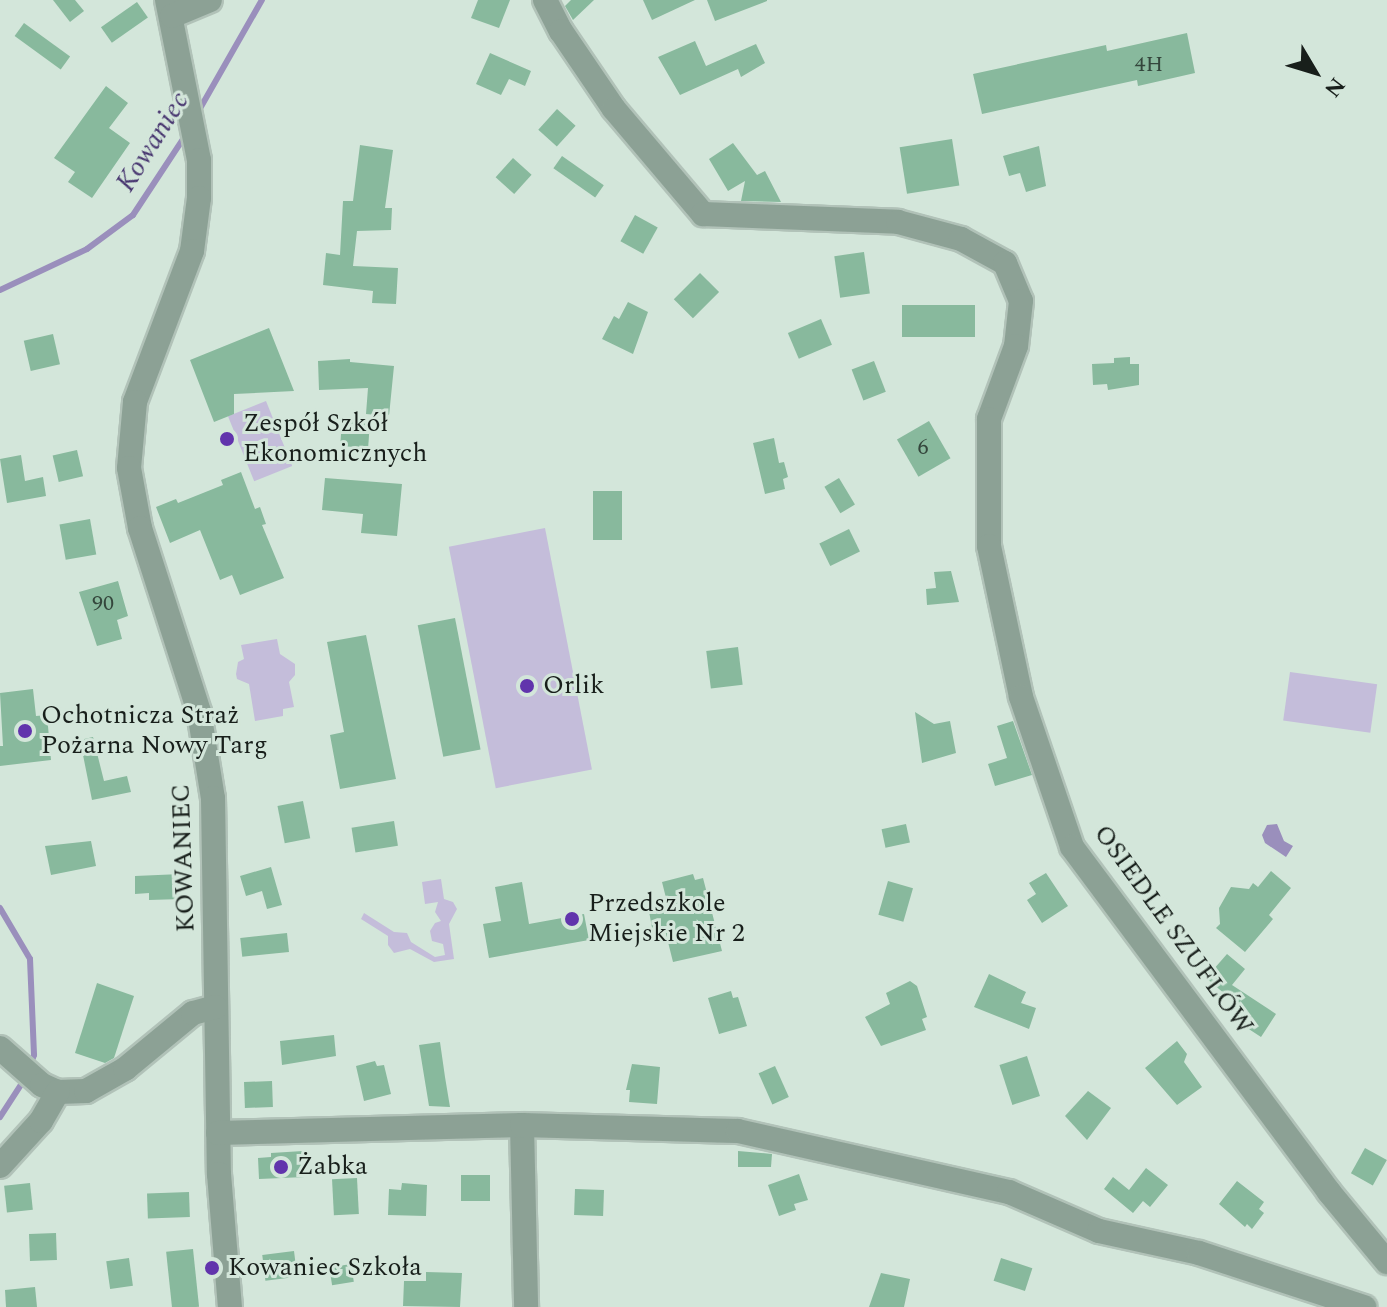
<!DOCTYPE html>
<html>
<head>
<meta charset="utf-8">
<style>
	body { margin:0 }
	#map { position:relative; width:1387px; height:1307px; overflow:hidden; background:#d3e6da; font-family:Spectral,serif }
	div>[style] { position:absolute }
	.green>* { inset:0; background:#c4bdda; transform-origin:0 0 }
	.water>* { inset:0; background:#9a8fbc }
	.stream>* { height:6px; margin:-3px; padding:0 3px; transform-origin:3px; border-radius:3px; background:#9a8fbc }
	.building>* { inset:0; background:#88b99d; transform-origin:0 0 }
	.roads { filter:drop-shadow(2px 0 #b1c2b8) drop-shadow(-2px 0 #b1c2b8) drop-shadow(0 2px #b1c2b8) drop-shadow(0 -2px #b1c2b8) }
	.minor>* { height:24px; margin:-12px; padding:0 12px; transform-origin:12px; border-radius:12px; background:#8ca195 }
	.dots>* { width:22px; height:22px; translate:-50% -50%; box-sizing:border-box; border:4px solid #d3e6da; border-radius:50% }
	span { translate:-50% -50%; white-space:nowrap; text-align:center; line-height:1.15; -webkit-text-stroke:6px #d3e6da; paint-order:stroke }
	.number-label { font-size:22px; color:#34463c }
	.number-label span { -webkit-text-stroke-width:0 }
	.poi-label { font-size:26px; color:#181f1b }
	.left { translate:0 -50%; text-align:left }
	.street-label { font-size:26px; color:#181f1b }
	.water-label { font-size:28px; color:#47356f; font-style:italic }
	.north { position:absolute; left:1275px; top:32px; width:80px; height:80px; -webkit-text-stroke:6px #d3e6da; paint-order:stroke; rotate:128deg; font-size:22px; font-weight:700; line-height:32px; text-align:center; color:#181f1b }
	.north::after { content:''; display:block; margin:auto; width:28px; height:36px; background:#181f1b; clip-path:polygon(50% 0,100% 100%,50% 72%,0 100%) }
</style>
</head>
<body>
<div id="map">
	<div class="green">
		<div style="left:266px;top:401px;width:70px;height:41px;rotate:68deg"></div>
		<div style="left:545px;top:528px;width:246px;height:98px;rotate:79deg"></div>
		<div style="clip-path:polygon(277px 639px,280px 654px,295px 664px,295px 675px,289px 682px,294px 707px,283px 709px,283px 716px,255px 721px,249px 684px,237px 679px,236px 674px,238px 662px,244px 659px,241px 645px)"></div>
		<div style="left:1290px;top:672px;width:88px;height:49px;rotate:8deg"></div>
		<div style="clip-path:polygon(441px 879px,444px 899px,453px 902px,457px 909px,449px 924px,454px 959px,434px 962px,410px 949px,394px 953px,388px 945px,388px 936px,361px 919px,364px 913px,394px 932px,407px 933px,411px 942px,435px 957px,445px 955px,443px 944px,432px 941px,430px 931px,435px 923px,441px 921px,435px 912px,438px 902px,425px 904px,422px 882px)"></div>
	</div>
	<div class="water">
		<div style="clip-path:polygon(1277px 824px,1284px 841px,1293px 846px,1286px 857px,1265px 843px,1262px 835px,1267px 825px)"></div>
	</div>
	<div class="stream">
		<div style="left:198px;top:112px;width:129px;rotate:-60.3deg"></div>
		<div style="left:0;top:290px;width:96px;rotate:-25.2deg"></div>
		<div style="left:87px;top:249px;width:57px;rotate:-36.5deg"></div>
		<div style="left:133px;top:215px;width:95px;rotate:-56.6deg"></div>
		<div style="left:0;top:908px;width:59px;rotate:59.5deg"></div>
		<div style="left:30px;top:959px;width:96px;rotate:87.6deg"></div>
		<div style="left:34px;top:1055px;width:12px;rotate:110deg"></div>
		<div style="left:0;top:1117px;width:44px;rotate:-57deg"></div>
	</div>
	<div class="building">
		<div style="clip-path:polygon(53px 0,75px 0,84px 11px,70px 22px)"></div>
		<div style="clip-path:polygon(478px 0,510px 0,499px 28px,471px 18px)"></div>
		<div style="clip-path:polygon(571px 0,594px 0,573px 20px,565px 6px)"></div>
		<div style="clip-path:polygon(643px 0,695px 0,652px 20px)"></div>
		<div style="clip-path:polygon(707px 0,767px 0,767px 1px,715px 21px)"></div>
		<div style="left:137px;top:2px;width:19px;height:44px;rotate:55deg"></div>
		<div style="left:24px;top:23px;width:57px;height:16px;rotate:36deg"></div>
		<div style="clip-path:polygon(1187px 33px,1195px 73px,1138px 86px,1137px 80px,982px 114px,973px 74px,1106px 45px,1107px 51px)"></div>
		<div style="clip-path:polygon(695px 41px,706px 66px,756px 44px,765px 63px,741px 77px,738px 69px,680px 95px,658px 57px)"></div>
		<div style="clip-path:polygon(490px 53px,531px 71px,525px 86px,509px 79px,501px 95px,476px 84px)"></div>
		<div style="clip-path:polygon(106px 86px,128px 103px,109px 128px,130px 143px,92px 198px,68px 182px,75px 172px,54px 158px)"></div>
		<div style="left:557px;top:109px;width:25px;height:28px;rotate:42deg"></div>
		<div style="left:952px;top:139px;width:47px;height:53px;rotate:81deg"></div>
		<div style="clip-path:polygon(733px 143px,757px 175px,765px 171px,781px 202px,741px 201px,745px 181px,728px 191px,709px 159px)"></div>
		<div style="clip-path:polygon(360px 145px,393px 150px,385px 208px,392px 208px,391px 230px,357px 231px,353px 266px,398px 268px,396px 304px,372px 303px,373px 291px,323px 285px,326px 253px,340px 255px,343px 201px,353px 201px)"></div>
		<div style="clip-path:polygon(1039px 146px,1046px 186px,1026px 192px,1020px 173px,1009px 176px,1003px 156px)"></div>
		<div style="left:562px;top:156px;width:51px;height:15px;rotate:35deg"></div>
		<div style="left:513px;top:158px;width:25px;height:26px;rotate:42deg"></div>
		<div style="left:635px;top:215px;width:26px;height:30px;rotate:29deg"></div>
		<div style="left:864px;top:252px;width:42px;height:30px;rotate:82deg"></div>
		<div style="left:700px;top:273px;width:27px;height:37px;rotate:45deg"></div>
		<div style="clip-path:polygon(628px 302px,648px 312px,633px 354px,602px 339px,614px 316px,619px 319px)"></div>
		<div style="left:975px;top:305px;width:32px;height:73px;rotate:90deg"></div>
		<div style="left:821px;top:319px;width:28px;height:36px;rotate:67deg"></div>
		<div style="clip-path:polygon(269px 328px,294px 391px,234px 394px,234px 414px,214px 422px,190px 360px)"></div>
		<div style="left:53px;top:334px;width:31px;height:30px;rotate:77deg"></div>
		<div style="clip-path:polygon(1130px 357px,1130px 364px,1139px 364px,1139px 385px,1108px 390px,1107px 384px,1093px 385px,1092px 364px,1114px 363px,1114px 358px)"></div>
		<div style="clip-path:polygon(350px 359px,350px 362px,394px 366px,389px 416px,366px 414px,368px 388px,319px 390px,318px 361px)"></div>
		<div style="left:874px;top:361px;width:33px;height:24px;rotate:69deg"></div>
		<div style="left:342px;top:420px;width:28px;height:26px;rotate:4deg"></div>
		<div style="left:929px;top:421px;width:43px;height:37px;rotate:60deg"></div>
		<div style="clip-path:polygon(774px 438px,779px 463px,784px 462px,788px 477px,783px 479px,785px 489px,765px 494px,753px 443px)"></div>
		<div style="left:77px;top:450px;width:27px;height:25px;rotate:77deg"></div>
		<div style="clip-path:polygon(21px 455px,25px 481px,43px 477px,46px 496px,7px 503px,0 459px)"></div>
		<div style="clip-path:polygon(241px 472px,255px 509px,260px 507px,266px 524px,262px 525px,284px 578px,240px 595px,232px 575px,220px 580px,200px 530px,170px 543px,156px 507px,176px 499px,178px 503px,223px 485px,221px 480px)"></div>
		<div style="clip-path:polygon(325px 478px,402px 484px,397px 536px,361px 533px,363px 514px,322px 510px)"></div>
		<div style="left:839px;top:478px;width:31px;height:17px;rotate:59deg"></div>
		<div style="left:593px;top:491px;width:29px;height:49px"></div>
		<div style="left:90px;top:519px;width:36px;height:31px;rotate:80deg"></div>
		<div style="left:849px;top:529px;width:25px;height:33px;rotate:64deg"></div>
		<div style="clip-path:polygon(951px 571px,959px 602px,927px 605px,926px 589px,936px 588px,934px 572px)"></div>
		<div style="clip-path:polygon(118px 581px,128px 616px,117px 620px,122px 639px,97px 646px,79px 592px)"></div>
		<div style="left:455px;top:618px;width:134px;height:38px;rotate:79deg"></div>
		<div style="clip-path:polygon(366px 635px,396px 779px,340px 789px,330px 735px,344px 732px,327px 642px)"></div>
		<div style="left:738px;top:647px;width:38px;height:32px;rotate:83deg"></div>
		<div style="clip-path:polygon(33px 689px,36px 716px,47px 715px,51px 760px,0 766px,0 746px,3px 746px,0 693px)"></div>
		<div style="clip-path:polygon(915px 712px,934px 724px,950px 721px,956px 753px,922px 763px)"></div>
		<div style="clip-path:polygon(1013px 721px,1032px 775px,995px 786px,988px 764px,1007px 758px,997px 726px)"></div>
		<div style="clip-path:polygon(93px 737px,104px 781px,127px 776px,131px 792px,92px 800px,80px 740px)"></div>
		<div style="left:303px;top:801px;width:38px;height:26px;rotate:79deg"></div>
		<div style="left:394px;top:821px;width:25px;height:43px;rotate:81deg"></div>
		<div style="left:906px;top:824px;width:19px;height:25px;rotate:78deg"></div>
		<div style="clip-path:polygon(91px 841px,96px 866px,51px 875px,45px 846px)"></div>
		<div style="clip-path:polygon(271px 867px,282px 905px,267px 909px,262px 891px,246px 896px,240px 876px)"></div>
		<div style="clip-path:polygon(1271px 871px,1291px 888px,1269px 915px,1273px 919px,1245px 952px,1216px 928px,1220px 924px,1219px 908px,1231px 887px,1249px 889px,1253px 883px,1258px 887px)"></div>
		<div style="clip-path:polygon(1046px 873px,1068px 906px,1042px 923px,1027px 900px,1036px 894px,1029px 883px)"></div>
		<div style="clip-path:polygon(181px 874px,182px 899px,149px 900px,149px 893px,135px 894px,135px 876px)"></div>
		<div style="clip-path:polygon(693px 874px,695px 880px,703px 878px,722px 951px,673px 962px,665px 930px,653px 933px,648px 906px,667px 902px,662px 882px)"></div>
		<div style="left:888px;top:881px;width:26px;height:35px;rotate:16deg"></div>
		<div style="clip-path:polygon(522px 882px,529px 924px,584px 914px,589px 940px,489px 958px,483px 924px,501px 921px,495px 887px)"></div>
		<div style="left:287px;top:933px;width:19px;height:47px;rotate:84deg"></div>
		<div style="clip-path:polygon(1227px 954px,1245px 969px,1232px 985px,1276px 1014px,1261px 1037px,1238px 1022px,1245px 1011px,1206px 978px)"></div>
		<div style="clip-path:polygon(989px 974px,1026px 992px,1021px 1003px,1036px 1008px,1029px 1029px,974px 1007px)"></div>
		<div style="clip-path:polygon(910px 981px,917px 986px,927px 1017px,922px 1019px,926px 1030px,881px 1046px,865px 1017px,890px 1004px,886px 993px)"></div>
		<div style="clip-path:polygon(97px 983px,134px 996px,114px 1058px,105px 1063px,75px 1053px)"></div>
		<div style="clip-path:polygon(731px 991px,733px 998px,738px 997px,747px 1026px,719px 1034px,708px 998px)"></div>
		<div style="clip-path:polygon(334px 1035px,336px 1056px,282px 1065px,280px 1041px)"></div>
		<div style="clip-path:polygon(1177px 1041px,1187px 1054px,1184px 1062px,1202px 1087px,1177px 1105px,1145px 1068px)"></div>
		<div style="clip-path:polygon(440px 1042px,445px 1077px,450px 1107px,429px 1106px,419px 1045px)"></div>
		<div style="left:1027px;top:1056px;width:42px;height:29px;rotate:72deg"></div>
		<div style="clip-path:polygon(375px 1061px,377px 1066px,384px 1065px,391px 1094px,364px 1101px,356px 1066px)"></div>
		<div style="clip-path:polygon(632px 1064px,660px 1067px,657px 1104px,629px 1102px,630px 1090px,626px 1090px)"></div>
		<div style="left:775px;top:1066px;width:34px;height:18px;rotate:66deg"></div>
		<div style="left:272px;top:1081px;width:26px;height:28px;rotate:88deg"></div>
		<div style="clip-path:polygon(1088px 1091px,1111px 1108px,1087px 1140px,1065px 1116px)"></div>
		<div style="left:1365px;top:1148px;width:25px;height:29px;rotate:29deg"></div>
		<div style="clip-path:polygon(303px 1151px,305px 1177px,259px 1179px,258px 1158px,271px 1157px,271px 1153px)"></div>
		<div style="clip-path:polygon(738px 1151px,772px 1154px,771px 1167px,738px 1167px)"></div>
		<div style="clip-path:polygon(1146px 1168px,1168px 1185px,1150px 1207px,1143px 1201px,1133px 1213px,1104px 1189px,1113px 1177px,1129px 1190px)"></div>
		<div style="clip-path:polygon(799px 1174px,808px 1200px,794px 1204px,796px 1210px,779px 1216px,768px 1185px)"></div>
		<div style="left:461px;top:1175px;width:29px;height:26px"></div>
		<div style="left:357px;top:1178px;width:36px;height:25px;rotate:87deg"></div>
		<div style="clip-path:polygon(1237px 1181px,1264px 1202px,1259px 1209px,1264px 1213px,1252px 1229px,1247px 1224px,1245px 1227px,1219px 1204px)"></div>
		<div style="left:30px;top:1183px;width:27px;height:26px;rotate:84deg"></div>
		<div style="clip-path:polygon(402px 1183px,427px 1185px,426px 1216px,388px 1215px,389px 1189px,401px 1190px)"></div>
		<div style="left:575px;top:1189px;width:29px;height:26px;rotate:2deg"></div>
		<div style="left:189px;top:1192px;width:25px;height:42px;rotate:88deg"></div>
		<div style="left:56px;top:1233px;width:27px;height:27px;rotate:88deg"></div>
		<div style="left:193px;top:1249px;width:58px;height:27px;rotate:84deg"></div>
		<div style="left:294px;top:1251px;width:26px;height:32px;rotate:83deg"></div>
		<div style="left:129px;top:1258px;width:28px;height:23px;rotate:82deg"></div>
		<div style="left:1001px;top:1258px;width:33px;height:24px;rotate:18deg"></div>
		<div style="left:351px;top:1264px;width:18px;height:22px;rotate:81deg"></div>
		<div style="clip-path:polygon(426px 1272px,462px 1273px,460px 1307px,403px 1306px,404px 1281px,426px 1281px)"></div>
		<div style="clip-path:polygon(881px 1273px,910px 1279px,904px 1307px,869px 1307px)"></div>
		<div style="clip-path:polygon(35px 1287px,37px 1307px,6px 1307px,5px 1290px)"></div>
	</div>
	<div class="roads">
		<div class="minor">
			<div style="left:167px;top:0;width:163px;rotate:78.7deg"></div>
			<div style="left:199px;top:160px;width:38px;rotate:90deg"></div>
			<div style="left:199px;top:198px;width:53px;rotate:97.5deg"></div>
			<div style="left:192px;top:251px;width:161px;rotate:110.7deg"></div>
			<div style="left:135px;top:402px;width:66px;rotate:95.2deg"></div>
			<div style="left:129px;top:468px;width:61px;rotate:79.6deg"></div>
			<div style="left:140px;top:528px;width:193px;rotate:72.2deg"></div>
			<div style="left:199px;top:712px;width:87px;rotate:80.8deg"></div>
			<div style="left:213px;top:798px;width:376px;rotate:89.1deg"></div>
			<div style="left:219px;top:1174px;width:133px;rotate:85.3deg"></div>
			<div style="left:545px;top:0;width:35px;rotate:63deg"></div>
			<div style="left:561px;top:31px;width:94px;rotate:55.8deg"></div>
			<div style="left:614px;top:109px;width:138px;rotate:49.7deg"></div>
			<div style="left:703px;top:214px;width:195px;rotate:2.3deg"></div>
			<div style="left:898px;top:222px;width:65px;rotate:15.1deg"></div>
			<div style="left:961px;top:239px;width:50px;rotate:28.6deg"></div>
			<div style="left:1005px;top:263px;width:41px;rotate:67.2deg"></div>
			<div style="left:1021px;top:301px;width:45px;rotate:96.3deg"></div>
			<div style="left:1016px;top:346px;width:78px;rotate:110.3deg"></div>
			<div style="left:989px;top:419px;width:127px;rotate:90deg"></div>
			<div style="left:989px;top:546px;width:154px;rotate:78deg"></div>
			<div style="left:1021px;top:697px;width:158px;rotate:71.2deg"></div>
			<div style="left:1072px;top:847px;width:430px;rotate:53.3deg"></div>
			<div style="left:1329px;top:1192px;width:91px;rotate:50.4deg"></div>
			<div style="left:172px;top:16px;width:41px;rotate:-22.8deg"></div>
			<div style="left:0;top:1048px;width:56px;rotate:41.4deg"></div>
			<div style="left:42px;top:1085px;width:17px;rotate:24deg"></div>
			<div style="left:58px;top:1092px;width:28px;rotate:-2deg"></div>
			<div style="left:86px;top:1091px;width:45px;rotate:-29.4deg"></div>
			<div style="left:125px;top:1069px;width:88px;rotate:-39.5deg"></div>
			<div style="left:193px;top:1013px;width:23px;rotate:-15deg"></div>
			<div style="left:522px;top:1125px;width:182px;rotate:88.7deg"></div>
			<div style="left:218px;top:1133px;width:304px;rotate:-1.5deg"></div>
			<div style="left:522px;top:1125px;width:216px;rotate:1.6deg"></div>
			<div style="left:738px;top:1131px;width:278px;rotate:12.7deg"></div>
			<div style="left:1009px;top:1192px;width:98px;rotate:23.4deg"></div>
			<div style="left:1099px;top:1231px;width:102px;rotate:12.4deg"></div>
			<div style="left:1199px;top:1253px;width:174px;rotate:18.1deg"></div>
			<div style="left:0;top:1166px;width:61px;rotate:-47.7deg"></div>
			<div style="left:41px;top:1121px;width:34px;rotate:-60deg"></div>
		</div>
	</div>
	<div class="dots">
		<div style="left:227px;top:439px;background:#6134ac"></div>
		<div style="left:527px;top:686px;background:#6134ac"></div>
		<div style="left:25px;top:731px;background:#6134ac"></div>
		<div style="left:572px;top:919px;background:#6134ac"></div>
		<div style="left:281px;top:1167px;background:#6134ac"></div>
		<div style="left:212px;top:1268px;background:#6134ac"></div>
	</div>
	<div class="number-label">
		<span style="left:1149px;top:65px">4H</span>
		<span style="left:923px;top:448px">6</span>
		<span style="left:103px;top:604px">90</span>
	</div>
	<div class="poi-label">
		<span class="left" style="left:243px;top:439px">Zespół Szkół<br>Ekonomicznych</span>
		<span class="left" style="left:543px;top:686px">Orlik</span>
		<span class="left" style="left:41px;top:731px">Ochotnicza Straż<br>Pożarna Nowy Targ</span>
		<span class="left" style="left:588px;top:919px">Przedszkole<br>Miejskie Nr 2</span>
		<span class="left" style="left:297px;top:1167px">Żabka</span>
		<span class="left" style="left:228px;top:1268px">Kowaniec Szkoła</span>
	</div>
	<div class="street-label">
		<span style="left:184px;top:858px;rotate:-92deg">KOWANIEC</span>
		<span style="left:1173px;top:930px;rotate:54deg">OSIEDLE SZUFLÓW</span>
	</div>
	<div class="water-label">
		<span style="left:153px;top:142px;rotate:-58deg">Kowaniec</span>
	</div>
	<div class="north">N</div>
</div>
</body>
</html>
